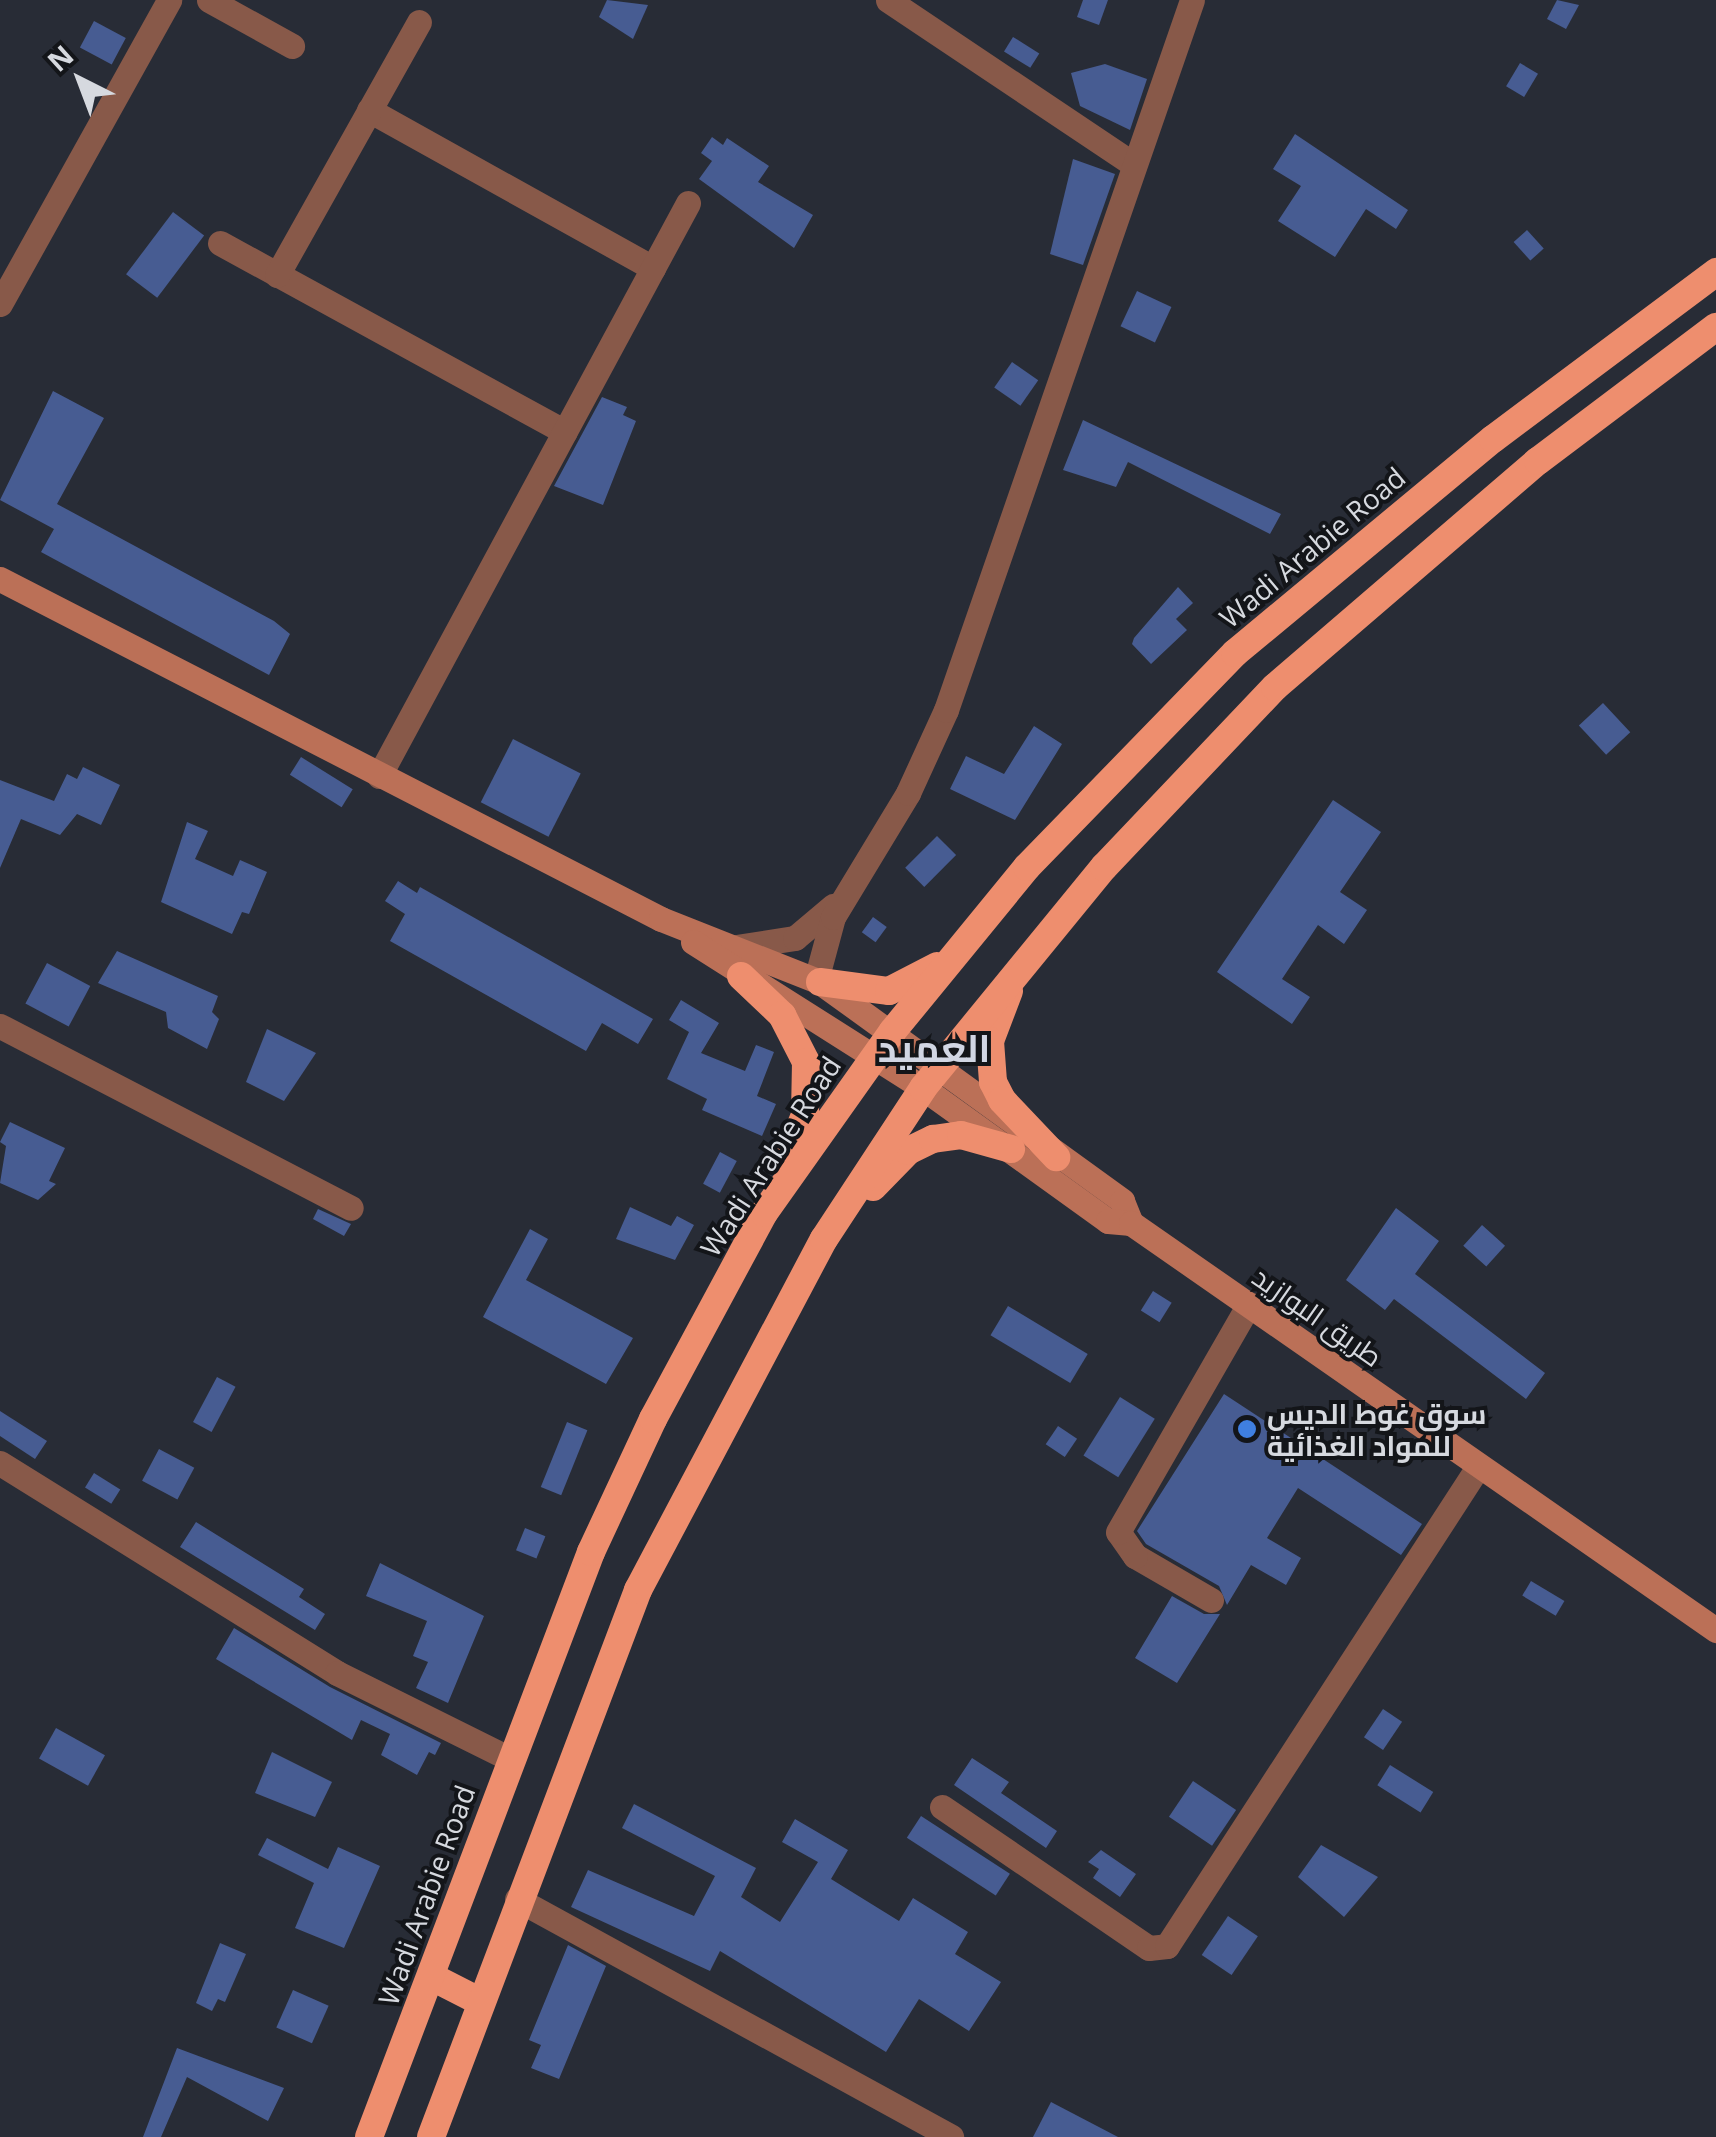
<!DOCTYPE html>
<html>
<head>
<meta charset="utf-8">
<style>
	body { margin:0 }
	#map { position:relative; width:1716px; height:2137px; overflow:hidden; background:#282c36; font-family:"Open Sans",Cairo,sans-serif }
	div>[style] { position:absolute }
	.building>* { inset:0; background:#475c92; transform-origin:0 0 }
	.minor>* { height:25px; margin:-12.5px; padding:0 12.5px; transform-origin:12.5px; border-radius:12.5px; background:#885949 }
	.secondary>* { height:25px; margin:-12.5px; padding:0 12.5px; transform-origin:12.5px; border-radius:12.5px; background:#bb7057 }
	.trunk>* { height:28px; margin:-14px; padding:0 14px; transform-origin:14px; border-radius:14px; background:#ee8e6e }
	.dots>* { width:28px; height:28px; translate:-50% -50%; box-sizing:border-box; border:5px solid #131519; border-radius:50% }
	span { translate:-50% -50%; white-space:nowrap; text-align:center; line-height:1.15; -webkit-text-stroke:8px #131519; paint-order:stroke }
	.street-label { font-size:28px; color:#d6d9df }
	.poi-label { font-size:28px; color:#d6d9df; font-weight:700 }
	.left { translate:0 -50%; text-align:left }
	.district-label { font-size:38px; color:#d1d6e3; font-weight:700 }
	.north { position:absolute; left:30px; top:30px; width:100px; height:100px; -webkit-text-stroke:8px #131519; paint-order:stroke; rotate:318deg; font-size:28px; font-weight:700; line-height:40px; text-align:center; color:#d6d9df }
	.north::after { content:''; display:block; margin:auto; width:35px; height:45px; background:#d6d9df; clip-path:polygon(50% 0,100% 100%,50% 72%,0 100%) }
</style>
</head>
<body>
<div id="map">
	<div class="building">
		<div style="clip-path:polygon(607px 0,648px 5px,633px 39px,599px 17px)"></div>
		<div style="clip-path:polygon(1083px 0,1108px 0,1099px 25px,1077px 17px)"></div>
		<div style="clip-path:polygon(1557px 0,1579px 5px,1566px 29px,1547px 19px)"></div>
		<div style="left:94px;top:21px;width:36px;height:30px;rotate:28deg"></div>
		<div style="left:1013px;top:37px;width:31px;height:17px;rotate:32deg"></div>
		<div style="left:1520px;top:63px;width:21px;height:27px;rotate:31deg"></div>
		<div style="clip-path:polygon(1105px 64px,1147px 79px,1130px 130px,1080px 106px,1071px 73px)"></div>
		<div style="clip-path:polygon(1295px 134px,1408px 210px,1396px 229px,1366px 209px,1335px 257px,1278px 221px,1301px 186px,1273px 169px)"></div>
		<div style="clip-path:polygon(712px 137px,723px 145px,727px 138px,769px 166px,758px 182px,813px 215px,794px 248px,699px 179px,712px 161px,701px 153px)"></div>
		<div style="clip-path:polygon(1073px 159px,1115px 174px,1083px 265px,1050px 254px)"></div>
		<div style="left:173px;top:212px;width:39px;height:78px;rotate:37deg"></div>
		<div style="left:1527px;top:230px;width:25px;height:18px;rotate:48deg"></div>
		<div style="left:1137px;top:291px;width:38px;height:39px;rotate:25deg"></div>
		<div style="left:1012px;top:362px;width:32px;height:31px;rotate:35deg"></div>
		<div style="clip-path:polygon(53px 391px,104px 418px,57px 504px,274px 621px,290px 634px,269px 675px,41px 552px,54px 529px,0 500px)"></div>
		<div style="clip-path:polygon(602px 397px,627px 407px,623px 415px,636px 421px,603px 505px,554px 486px)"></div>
		<div style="clip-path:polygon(1083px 420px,1281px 514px,1270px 534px,1128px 462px,1116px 487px,1063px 470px)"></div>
		<div style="clip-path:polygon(1178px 587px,1193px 603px,1176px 619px,1187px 630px,1151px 664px,1132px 644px,1134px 638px)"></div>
		<div style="left:1603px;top:703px;width:40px;height:33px;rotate:47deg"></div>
		<div style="clip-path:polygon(1034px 726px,1062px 744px,1015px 820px,950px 789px,966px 756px,1004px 774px)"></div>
		<div style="left:513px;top:739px;width:76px;height:71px;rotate:27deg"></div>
		<div style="left:301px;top:757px;width:61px;height:21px;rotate:32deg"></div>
		<div style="clip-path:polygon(83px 767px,120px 785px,101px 825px,77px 814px,60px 835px,21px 819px,0 868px,0 780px,54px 801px,67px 774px,77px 779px)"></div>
		<div style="clip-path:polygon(1333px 800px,1381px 832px,1340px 892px,1367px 910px,1344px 944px,1318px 925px,1282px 979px,1310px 997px,1292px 1024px,1217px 972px)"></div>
		<div style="clip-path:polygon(187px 822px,208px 831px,195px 859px,233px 876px,240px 860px,267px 872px,249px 914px,242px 912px,232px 934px,161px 902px)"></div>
		<div style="left:937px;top:836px;width:27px;height:45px;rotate:45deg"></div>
		<div style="clip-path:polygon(398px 881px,417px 893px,420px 887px,653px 1019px,638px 1044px,602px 1023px,586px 1051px,390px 941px,405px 914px,385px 901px)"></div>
		<div style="left:873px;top:917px;width:17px;height:19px;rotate:36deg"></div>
		<div style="clip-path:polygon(117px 951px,218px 996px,212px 1012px,219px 1019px,207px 1049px,168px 1028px,166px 1012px,98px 983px)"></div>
		<div style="left:47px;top:963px;width:49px;height:46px;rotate:28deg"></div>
		<div style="clip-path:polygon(681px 1000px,719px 1023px,701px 1053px,745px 1071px,756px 1045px,774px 1052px,757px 1096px,776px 1104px,762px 1136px,702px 1110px,707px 1099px,667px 1079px,689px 1032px,669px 1020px)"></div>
		<div style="clip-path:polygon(267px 1029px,316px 1053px,284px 1101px,246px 1082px)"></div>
		<div style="clip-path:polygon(10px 1122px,65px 1148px,49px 1181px,56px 1184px,38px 1200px,0 1183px,6px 1146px,0 1142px)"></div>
		<div style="left:720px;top:1152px;width:19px;height:36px;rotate:28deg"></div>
		<div style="clip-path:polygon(630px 1207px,671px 1226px,677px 1216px,694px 1225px,675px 1260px,616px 1239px)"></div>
		<div style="clip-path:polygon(1396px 1208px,1439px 1241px,1415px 1274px,1545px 1373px,1526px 1399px,1394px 1299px,1385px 1310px,1346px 1280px)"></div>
		<div style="clip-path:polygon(318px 1209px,351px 1224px,344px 1236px,313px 1219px)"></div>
		<div style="left:1482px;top:1225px;width:31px;height:28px;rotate:42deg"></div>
		<div style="clip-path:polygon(530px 1229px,548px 1239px,526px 1280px,633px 1338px,606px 1384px,483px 1317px)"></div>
		<div style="left:1153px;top:1291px;width:22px;height:23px;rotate:32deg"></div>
		<div style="left:1008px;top:1306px;width:93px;height:34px;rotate:31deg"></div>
		<div style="left:217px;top:1377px;width:21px;height:51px;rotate:28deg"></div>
		<div style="clip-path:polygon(1224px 1394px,1422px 1524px,1401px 1555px,1298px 1488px,1267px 1538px,1301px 1558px,1286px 1585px,1251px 1565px,1227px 1605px,1219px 1586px,1146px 1544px,1137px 1531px)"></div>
		<div style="left:1120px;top:1397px;width:41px;height:69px;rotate:32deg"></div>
		<div style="clip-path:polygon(0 1411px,47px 1441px,35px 1459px,0 1436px)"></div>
		<div style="left:567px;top:1422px;width:22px;height:70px;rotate:22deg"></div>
		<div style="left:1058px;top:1426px;width:23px;height:22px;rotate:34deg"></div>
		<div style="left:159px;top:1449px;width:40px;height:36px;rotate:28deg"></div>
		<div style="left:94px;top:1473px;width:31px;height:17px;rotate:32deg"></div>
		<div style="clip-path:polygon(196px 1522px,304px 1589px,299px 1597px,325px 1614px,315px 1630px,180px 1547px)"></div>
		<div style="left:525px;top:1528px;width:22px;height:24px;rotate:22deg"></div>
		<div style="clip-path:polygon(380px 1563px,484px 1616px,448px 1703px,416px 1688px,428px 1662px,413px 1656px,427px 1621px,366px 1596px)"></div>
		<div style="left:1531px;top:1581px;width:39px;height:17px;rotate:31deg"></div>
		<div style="clip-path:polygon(1172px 1596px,1204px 1614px,1220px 1614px,1177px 1683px,1135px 1658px)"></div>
		<div style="clip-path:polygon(234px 1628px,330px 1687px,441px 1743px,435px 1755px,429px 1752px,417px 1775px,381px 1755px,390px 1734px,361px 1720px,352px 1740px,216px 1659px)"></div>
		<div style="left:1383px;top:1709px;width:23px;height:34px;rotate:34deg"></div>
		<div style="left:56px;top:1728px;width:56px;height:35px;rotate:29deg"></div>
		<div style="clip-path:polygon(272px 1752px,332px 1782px,315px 1817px,255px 1793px)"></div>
		<div style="clip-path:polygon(972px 1758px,1009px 1782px,1001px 1793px,1057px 1831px,1046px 1848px,954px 1785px)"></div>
		<div style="left:1390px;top:1765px;width:51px;height:24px;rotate:32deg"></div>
		<div style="left:1193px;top:1781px;width:52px;height:43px;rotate:34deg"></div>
		<div style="clip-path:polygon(634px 1804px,756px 1868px,741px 1897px,780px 1922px,818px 1862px,782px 1842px,795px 1819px,848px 1850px,831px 1879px,899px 1921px,913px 1898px,968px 1932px,955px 1954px,1001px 1982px,969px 2031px,919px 1999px,886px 2052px,720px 1951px,710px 1971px,571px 1907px,588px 1870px,694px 1916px,715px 1876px,622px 1828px)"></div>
		<div style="left:921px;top:1816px;width:106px;height:26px;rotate:33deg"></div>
		<div style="clip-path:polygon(267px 1838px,328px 1869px,338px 1847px,380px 1866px,344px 1948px,295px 1928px,314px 1883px,258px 1855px)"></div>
		<div style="clip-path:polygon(1321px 1845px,1378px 1877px,1344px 1917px,1298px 1877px)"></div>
		<div style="clip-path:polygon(1101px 1850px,1136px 1874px,1120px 1897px,1093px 1878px,1099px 1869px,1088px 1862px)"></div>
		<div style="left:1228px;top:1916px;width:36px;height:47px;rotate:34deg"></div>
		<div style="clip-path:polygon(220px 1943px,246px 1954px,225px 2002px,218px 1999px,212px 2011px,196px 2003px)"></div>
		<div style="clip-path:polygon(568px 1945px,606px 1966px,559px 2079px,531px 2068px,541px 2045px,529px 2040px)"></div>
		<div style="left:293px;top:1990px;width:39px;height:41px;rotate:24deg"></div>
		<div style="clip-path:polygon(177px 2048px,284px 2088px,268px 2121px,187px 2077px,161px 2137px,143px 2137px)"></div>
		<div style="clip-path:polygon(1051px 2102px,1118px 2137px,1033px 2137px)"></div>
	</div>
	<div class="minor">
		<div style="left:209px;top:0;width:95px;rotate:29deg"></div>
		<div style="left:888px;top:0;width:295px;rotate:33.8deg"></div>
		<div style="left:369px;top:110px;width:325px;rotate:29.1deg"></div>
		<div style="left:220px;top:243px;width:393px;rotate:28.7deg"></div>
		<div style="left:277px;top:275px;width:290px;rotate:-60.7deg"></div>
		<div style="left:0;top:304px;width:348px;rotate:-60.9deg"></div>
		<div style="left:379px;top:776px;width:651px;rotate:-61.66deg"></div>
		<div style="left:736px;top:947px;width:60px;rotate:-8.7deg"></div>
		<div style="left:795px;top:938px;width:50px;rotate:-40.1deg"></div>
		<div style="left:816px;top:980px;width:65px;rotate:-74.9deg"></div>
		<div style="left:833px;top:917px;width:145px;rotate:-58.8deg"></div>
		<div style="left:908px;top:793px;width:91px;rotate:-65.4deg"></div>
		<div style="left:946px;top:710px;width:751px;rotate:-70.89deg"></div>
		<div style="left:0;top:1026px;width:395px;rotate:27.4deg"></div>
		<div style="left:0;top:1463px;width:397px;rotate:31.9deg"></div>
		<div style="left:337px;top:1673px;width:193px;rotate:26.4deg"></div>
		<div style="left:1211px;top:1600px;width:88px;rotate:-149.9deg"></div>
		<div style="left:1135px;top:1556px;width:29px;rotate:-125deg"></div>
		<div style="left:1118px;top:1532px;width:263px;rotate:-60.1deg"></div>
		<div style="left:942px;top:1807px;width:250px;rotate:34.3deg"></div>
		<div style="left:1149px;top:1948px;width:18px;rotate:-6deg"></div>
		<div style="left:1167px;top:1946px;width:571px;rotate:-57.01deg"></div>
		<div style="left:517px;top:1899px;width:495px;rotate:28.7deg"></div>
	</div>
	<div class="secondary">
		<div style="left:0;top:579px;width:743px;rotate:27.22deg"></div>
		<div style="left:661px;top:919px;width:171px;rotate:21.6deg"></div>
		<div style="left:820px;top:982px;width:373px;rotate:35.9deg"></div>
		<div style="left:1122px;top:1201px;width:24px;rotate:68deg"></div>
		<div style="left:693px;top:942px;width:272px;rotate:32.4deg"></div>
		<div style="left:923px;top:1088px;width:228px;rotate:35.7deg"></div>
		<div style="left:1108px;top:1221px;width:23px;rotate:5deg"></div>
		<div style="left:1131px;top:1223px;width:713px;rotate:34.83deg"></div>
	</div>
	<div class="trunk">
		<div style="left:741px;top:976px;width:57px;rotate:43.6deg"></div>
		<div style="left:782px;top:1015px;width:53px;rotate:62.9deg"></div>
		<div style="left:806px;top:1062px;width:53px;rotate:91.1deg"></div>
		<div style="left:805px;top:1115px;width:50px;rotate:112.4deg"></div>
		<div style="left:820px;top:982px;width:70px;rotate:7.4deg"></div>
		<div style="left:889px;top:991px;width:54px;rotate:-27.5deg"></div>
		<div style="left:1009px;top:991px;width:53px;rotate:110.8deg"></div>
		<div style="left:990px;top:1041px;width:41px;rotate:85.8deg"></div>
		<div style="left:993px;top:1082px;width:20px;rotate:63deg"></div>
		<div style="left:1002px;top:1100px;width:79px;rotate:46.5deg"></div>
		<div style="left:873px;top:1187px;width:50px;rotate:-45.8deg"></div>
		<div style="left:908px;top:1151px;width:28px;rotate:-26deg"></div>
		<div style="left:933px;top:1139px;width:28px;rotate:-8deg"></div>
		<div style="left:961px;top:1135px;width:52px;rotate:15.6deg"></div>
		<div style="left:432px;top:1977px;width:55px;rotate:27deg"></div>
		<div style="left:369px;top:2137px;width:626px;rotate:-69.22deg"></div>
		<div style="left:591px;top:1552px;width:147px;rotate:-65deg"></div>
		<div style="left:653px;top:1419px;width:234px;rotate:-61.7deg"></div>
		<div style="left:764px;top:1213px;width:222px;rotate:-54.7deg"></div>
		<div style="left:892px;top:1032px;width:213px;rotate:-50.7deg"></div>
		<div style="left:1027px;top:867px;width:298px;rotate:-45.8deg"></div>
		<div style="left:1235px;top:653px;width:335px;rotate:-39.7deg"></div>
		<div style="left:1493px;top:439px;width:279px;rotate:-36.8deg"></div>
		<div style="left:431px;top:2137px;width:585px;rotate:-69.27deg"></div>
		<div style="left:638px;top:1590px;width:397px;rotate:-62.1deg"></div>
		<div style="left:824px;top:1239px;width:181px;rotate:-56.7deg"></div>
		<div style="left:923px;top:1088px;width:286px;rotate:-50.7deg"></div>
		<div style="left:1104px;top:867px;width:248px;rotate:-46.5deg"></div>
		<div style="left:1275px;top:687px;width:347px;rotate:-40.7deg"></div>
		<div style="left:1538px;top:461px;width:223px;rotate:-37deg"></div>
	</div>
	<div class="dots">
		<div style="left:1247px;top:1429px;background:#3f7fe0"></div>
	</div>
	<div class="street-label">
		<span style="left:1312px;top:547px;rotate:-40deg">Wadi Arabie Road</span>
		<span style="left:770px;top:1156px;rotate:-57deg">Wadi Arabie Road</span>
		<span style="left:1318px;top:1316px;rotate:35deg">طريق البوازيد</span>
		<span style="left:426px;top:1895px;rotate:-70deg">Wadi Arabie Road</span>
	</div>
	<div class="poi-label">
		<span class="left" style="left:1267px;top:1429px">سوق غوط الديس<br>للمواد الغذائية</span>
	</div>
	<div class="district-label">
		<span style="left:934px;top:1048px">العميد</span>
	</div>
	<div class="north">N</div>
</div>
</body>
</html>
